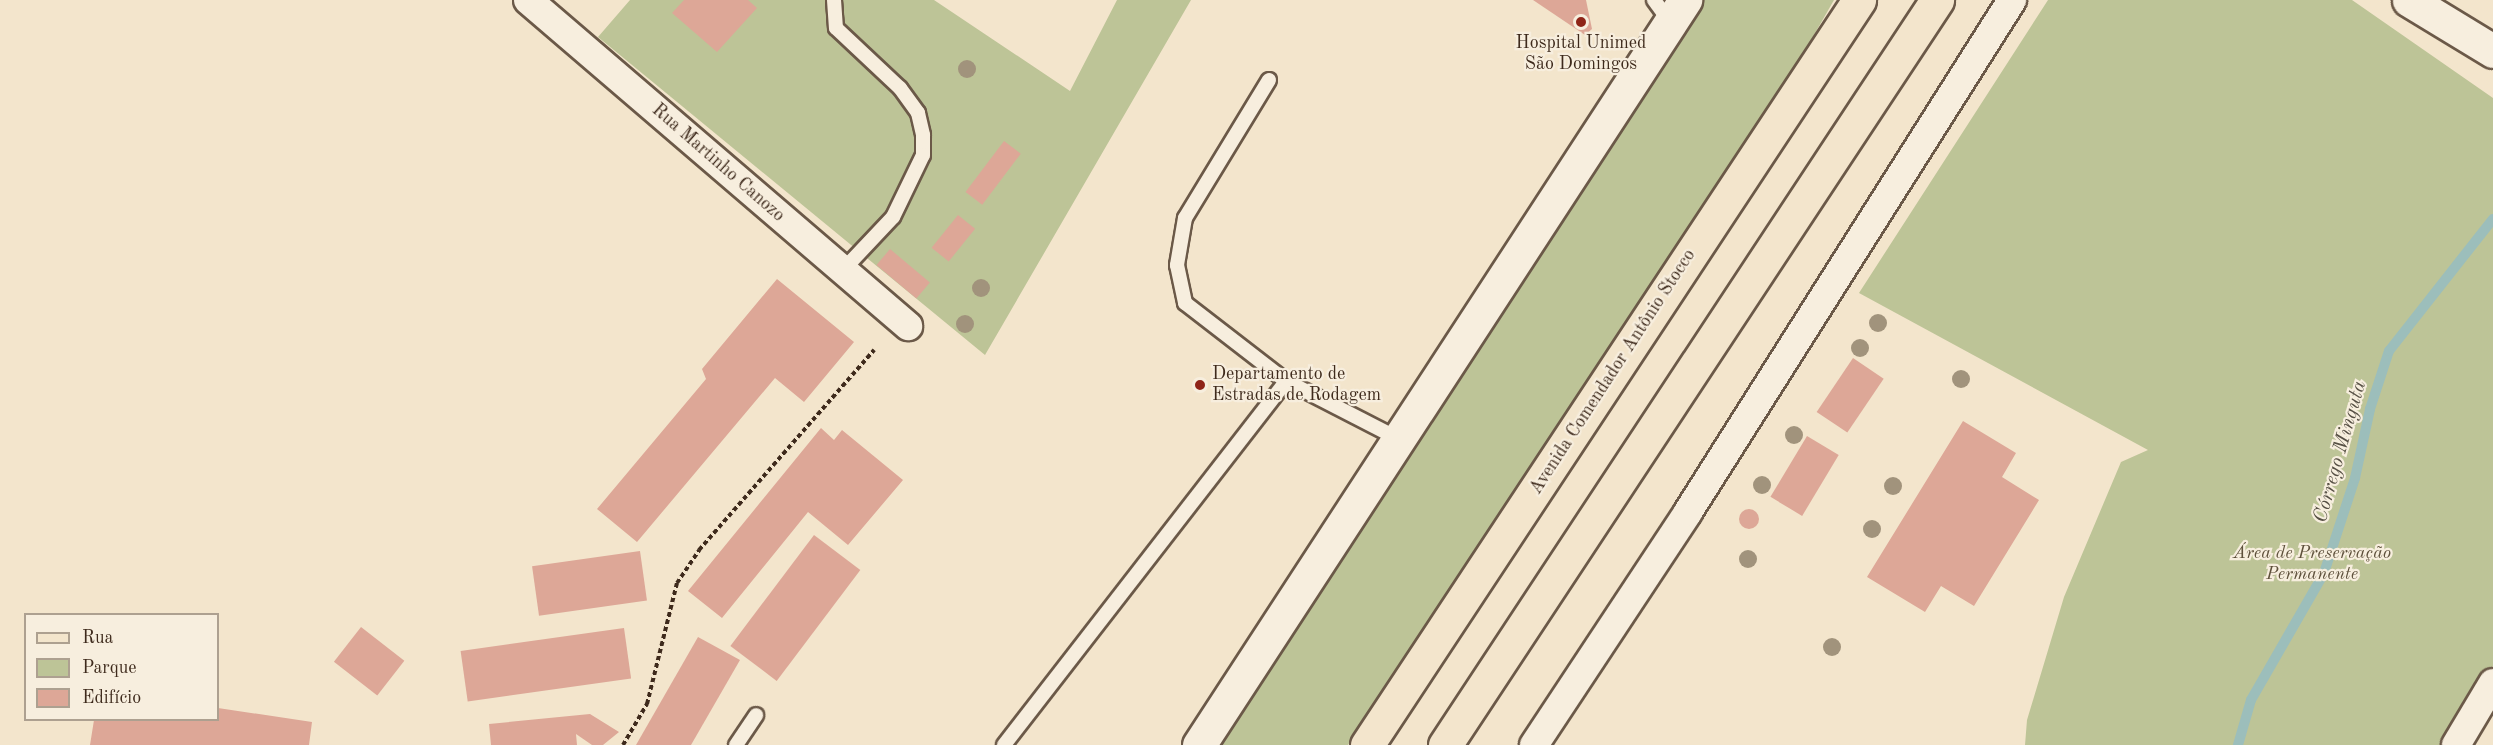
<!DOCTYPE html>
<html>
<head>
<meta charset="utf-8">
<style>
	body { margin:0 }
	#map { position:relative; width:2493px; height:745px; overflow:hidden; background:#f3e5cc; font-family:"Old Standard TT",serif }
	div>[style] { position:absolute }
	.green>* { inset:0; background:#bdc497 }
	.stream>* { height:10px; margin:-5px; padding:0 5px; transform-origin:5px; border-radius:5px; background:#9cbebb }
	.building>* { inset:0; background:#dda797; transform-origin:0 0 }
	.round { border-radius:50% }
	.path>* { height:4px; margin-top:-2px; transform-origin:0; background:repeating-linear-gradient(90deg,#3e2a1c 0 4.5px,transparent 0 7.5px) }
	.roads { filter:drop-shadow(2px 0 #6b5948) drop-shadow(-2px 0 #6b5948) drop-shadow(0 2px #6b5948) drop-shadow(0 -2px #6b5948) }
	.service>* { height:14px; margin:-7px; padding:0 7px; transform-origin:7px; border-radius:7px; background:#f7eede }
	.minor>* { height:28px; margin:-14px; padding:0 14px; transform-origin:14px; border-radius:14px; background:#f7eede }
	.tertiary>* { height:33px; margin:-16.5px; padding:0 16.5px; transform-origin:16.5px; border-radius:16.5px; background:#f7eede }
	.primary>* { height:33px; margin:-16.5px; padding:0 16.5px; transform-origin:16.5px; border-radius:16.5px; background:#f3e5cc }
	.trees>* { width:18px; height:18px; margin:-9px; border-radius:50%; background:#a1937c }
	.dots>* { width:16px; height:16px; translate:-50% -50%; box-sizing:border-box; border:3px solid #f7eede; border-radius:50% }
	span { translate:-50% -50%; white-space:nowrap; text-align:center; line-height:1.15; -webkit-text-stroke:4.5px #f7eede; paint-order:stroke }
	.poi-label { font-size:18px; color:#3e2a1c }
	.left { translate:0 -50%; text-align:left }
	.street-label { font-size:18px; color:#3e2a1c }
	.park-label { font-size:18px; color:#5e503b; font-style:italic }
	.water-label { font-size:20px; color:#564f44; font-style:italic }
	.legend { position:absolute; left:24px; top:613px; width:195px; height:108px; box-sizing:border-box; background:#f7eede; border:2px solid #ada090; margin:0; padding:8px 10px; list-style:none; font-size:18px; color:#3e2a1c }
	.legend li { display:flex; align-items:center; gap:12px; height:30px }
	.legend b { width:30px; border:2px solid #ada090 }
</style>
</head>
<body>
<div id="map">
	<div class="green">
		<div style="clip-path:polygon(630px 0,934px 0,1070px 91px,1117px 0,1191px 0,985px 355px,598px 37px)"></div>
		<div style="clip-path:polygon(1702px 0,1834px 0,1795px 68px,1348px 745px,1218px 745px)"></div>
		<div style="clip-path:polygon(2048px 0,2352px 0,2493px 98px,2493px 666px,2447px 745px,2025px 745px,2027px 720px,2064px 597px,2121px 462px,2148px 450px,1859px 293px)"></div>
	</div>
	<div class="stream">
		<div style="left:2238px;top:745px;width:47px;rotate:-73.9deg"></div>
		<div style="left:2251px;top:700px;width:146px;rotate:-60.1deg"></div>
		<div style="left:2324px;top:573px;width:100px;rotate:-71.9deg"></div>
		<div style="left:2355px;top:478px;width:71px;rotate:-77.7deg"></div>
		<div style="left:2370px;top:409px;width:61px;rotate:-71.9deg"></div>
		<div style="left:2389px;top:351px;width:168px;rotate:-51.8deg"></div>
	</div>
	<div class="building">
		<div style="clip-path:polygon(684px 0,748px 0,757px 8px,717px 52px,672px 13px)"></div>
		<div style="clip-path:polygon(1533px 0,1586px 0,1592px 29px,1585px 35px)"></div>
		<div style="left:1004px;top:141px;width:21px;height:64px;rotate:37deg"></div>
		<div style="left:958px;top:215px;width:22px;height:42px;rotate:39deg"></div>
		<div style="left:890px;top:249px;width:52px;height:21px;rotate:40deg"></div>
		<div style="clip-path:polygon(777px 279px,854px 342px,804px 402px,775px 378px,637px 542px,597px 509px,706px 379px,702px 369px)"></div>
		<div style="left:1853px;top:358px;width:37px;height:65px;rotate:34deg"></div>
		<div style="clip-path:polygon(1963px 421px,2016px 453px,2002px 477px,2039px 500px,1974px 606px,1941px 586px,1925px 612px,1867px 577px)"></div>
		<div style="clip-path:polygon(821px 428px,834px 440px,842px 430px,903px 480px,848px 545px,808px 512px,722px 618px,688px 591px)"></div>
		<div style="left:1807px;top:436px;width:37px;height:71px;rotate:31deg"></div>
		<div class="round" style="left:1739px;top:509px;width:20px;height:20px"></div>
		<div style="left:814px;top:535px;width:58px;height:139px;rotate:37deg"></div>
		<div style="left:640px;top:551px;width:50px;height:109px;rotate:82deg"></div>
		<div style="left:361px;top:627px;width:55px;height:44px;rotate:38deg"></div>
		<div style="left:624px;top:628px;width:51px;height:165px;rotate:82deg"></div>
		<div style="clip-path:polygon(698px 637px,740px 660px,691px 745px,636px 745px)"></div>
		<div style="clip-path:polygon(218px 708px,312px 722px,309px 745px,90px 745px,94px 720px,218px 720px)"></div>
		<div style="clip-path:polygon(590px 714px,619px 732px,603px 745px,592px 745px,576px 734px,577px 745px,491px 745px,489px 724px)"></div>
	</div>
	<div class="path">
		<div style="left:623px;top:745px;width:48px;rotate:-59.7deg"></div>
		<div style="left:647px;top:704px;width:125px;rotate:-76.1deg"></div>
		<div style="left:677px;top:583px;width:40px;rotate:-56deg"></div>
		<div style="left:699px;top:550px;width:266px;rotate:-48.8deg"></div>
	</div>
	<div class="roads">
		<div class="service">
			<div style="left:834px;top:0;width:28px;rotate:86deg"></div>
			<div style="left:836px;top:28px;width:88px;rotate:43.2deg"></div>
			<div style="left:900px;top:88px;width:31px;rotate:54deg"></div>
			<div style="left:918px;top:113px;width:23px;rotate:77deg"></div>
			<div style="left:923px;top:135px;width:20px;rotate:90deg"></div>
			<div style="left:923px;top:155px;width:69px;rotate:115.8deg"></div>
			<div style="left:893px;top:217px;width:73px;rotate:133.3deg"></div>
			<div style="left:1654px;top:0;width:27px;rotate:54deg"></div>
			<div style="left:1269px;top:80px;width:162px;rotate:121.3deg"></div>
			<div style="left:1185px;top:218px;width:48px;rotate:99.7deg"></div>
			<div style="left:1177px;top:265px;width:39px;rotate:78deg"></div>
			<div style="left:1185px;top:303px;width:128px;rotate:37.7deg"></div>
			<div style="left:736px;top:745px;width:36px;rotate:-56deg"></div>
			<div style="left:1004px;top:745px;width:460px;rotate:-52.2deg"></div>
			<div style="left:1286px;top:381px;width:127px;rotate:27.2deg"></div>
		</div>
		<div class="minor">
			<div style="left:528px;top:0;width:501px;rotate:40.63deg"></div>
			<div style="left:1534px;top:745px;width:279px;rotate:-56.5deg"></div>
			<div style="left:1688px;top:512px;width:606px;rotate:-57.67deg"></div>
			<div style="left:2456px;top:745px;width:72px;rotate:-59.2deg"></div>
		</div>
		<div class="tertiary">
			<div style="left:2409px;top:0;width:98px;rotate:31.3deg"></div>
			<div style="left:1199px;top:745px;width:890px;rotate:-56.88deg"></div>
		</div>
		<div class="primary">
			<div style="left:1367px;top:745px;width:893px;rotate:-56.56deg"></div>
			<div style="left:1445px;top:745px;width:893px;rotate:-56.56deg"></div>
		</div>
	</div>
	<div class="trees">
		<div style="left:967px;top:69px"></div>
		<div style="left:981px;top:288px"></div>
		<div style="left:1878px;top:323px"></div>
		<div style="left:965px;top:324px"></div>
		<div style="left:1860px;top:348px"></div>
		<div style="left:1961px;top:379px"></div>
		<div style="left:1794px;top:435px"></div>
		<div style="left:1762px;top:485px"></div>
		<div style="left:1893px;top:486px"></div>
		<div style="left:1872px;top:529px"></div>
		<div style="left:1748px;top:559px"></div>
		<div style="left:1832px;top:647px"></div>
	</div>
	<div class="dots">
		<div style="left:1581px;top:22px;background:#8f2418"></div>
		<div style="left:1200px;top:385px;background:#8f2418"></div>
	</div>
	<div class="poi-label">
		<span style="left:1581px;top:54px">Hospital Unimed<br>São Domingos</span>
		<span class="left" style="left:1212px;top:385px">Departamento de<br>Estradas de Rodagem</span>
	</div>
	<div class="street-label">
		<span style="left:718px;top:163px;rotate:41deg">Rua Martinho Canozo</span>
		<span style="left:1613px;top:372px;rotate:-57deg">Avenida Comendador Antônio Stocco</span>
	</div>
	<div class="park-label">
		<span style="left:2312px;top:564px">Área de Preservação<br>Permanente</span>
	</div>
	<div class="water-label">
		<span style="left:2341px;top:452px;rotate:-74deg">Córrego Minguta</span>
	</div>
	<ul class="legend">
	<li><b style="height:8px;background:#f3e5cc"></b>Rua</li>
	<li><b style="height:16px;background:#bdc497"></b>Parque</li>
	<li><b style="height:16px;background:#dda797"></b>Edifício</li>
	</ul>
</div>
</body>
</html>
